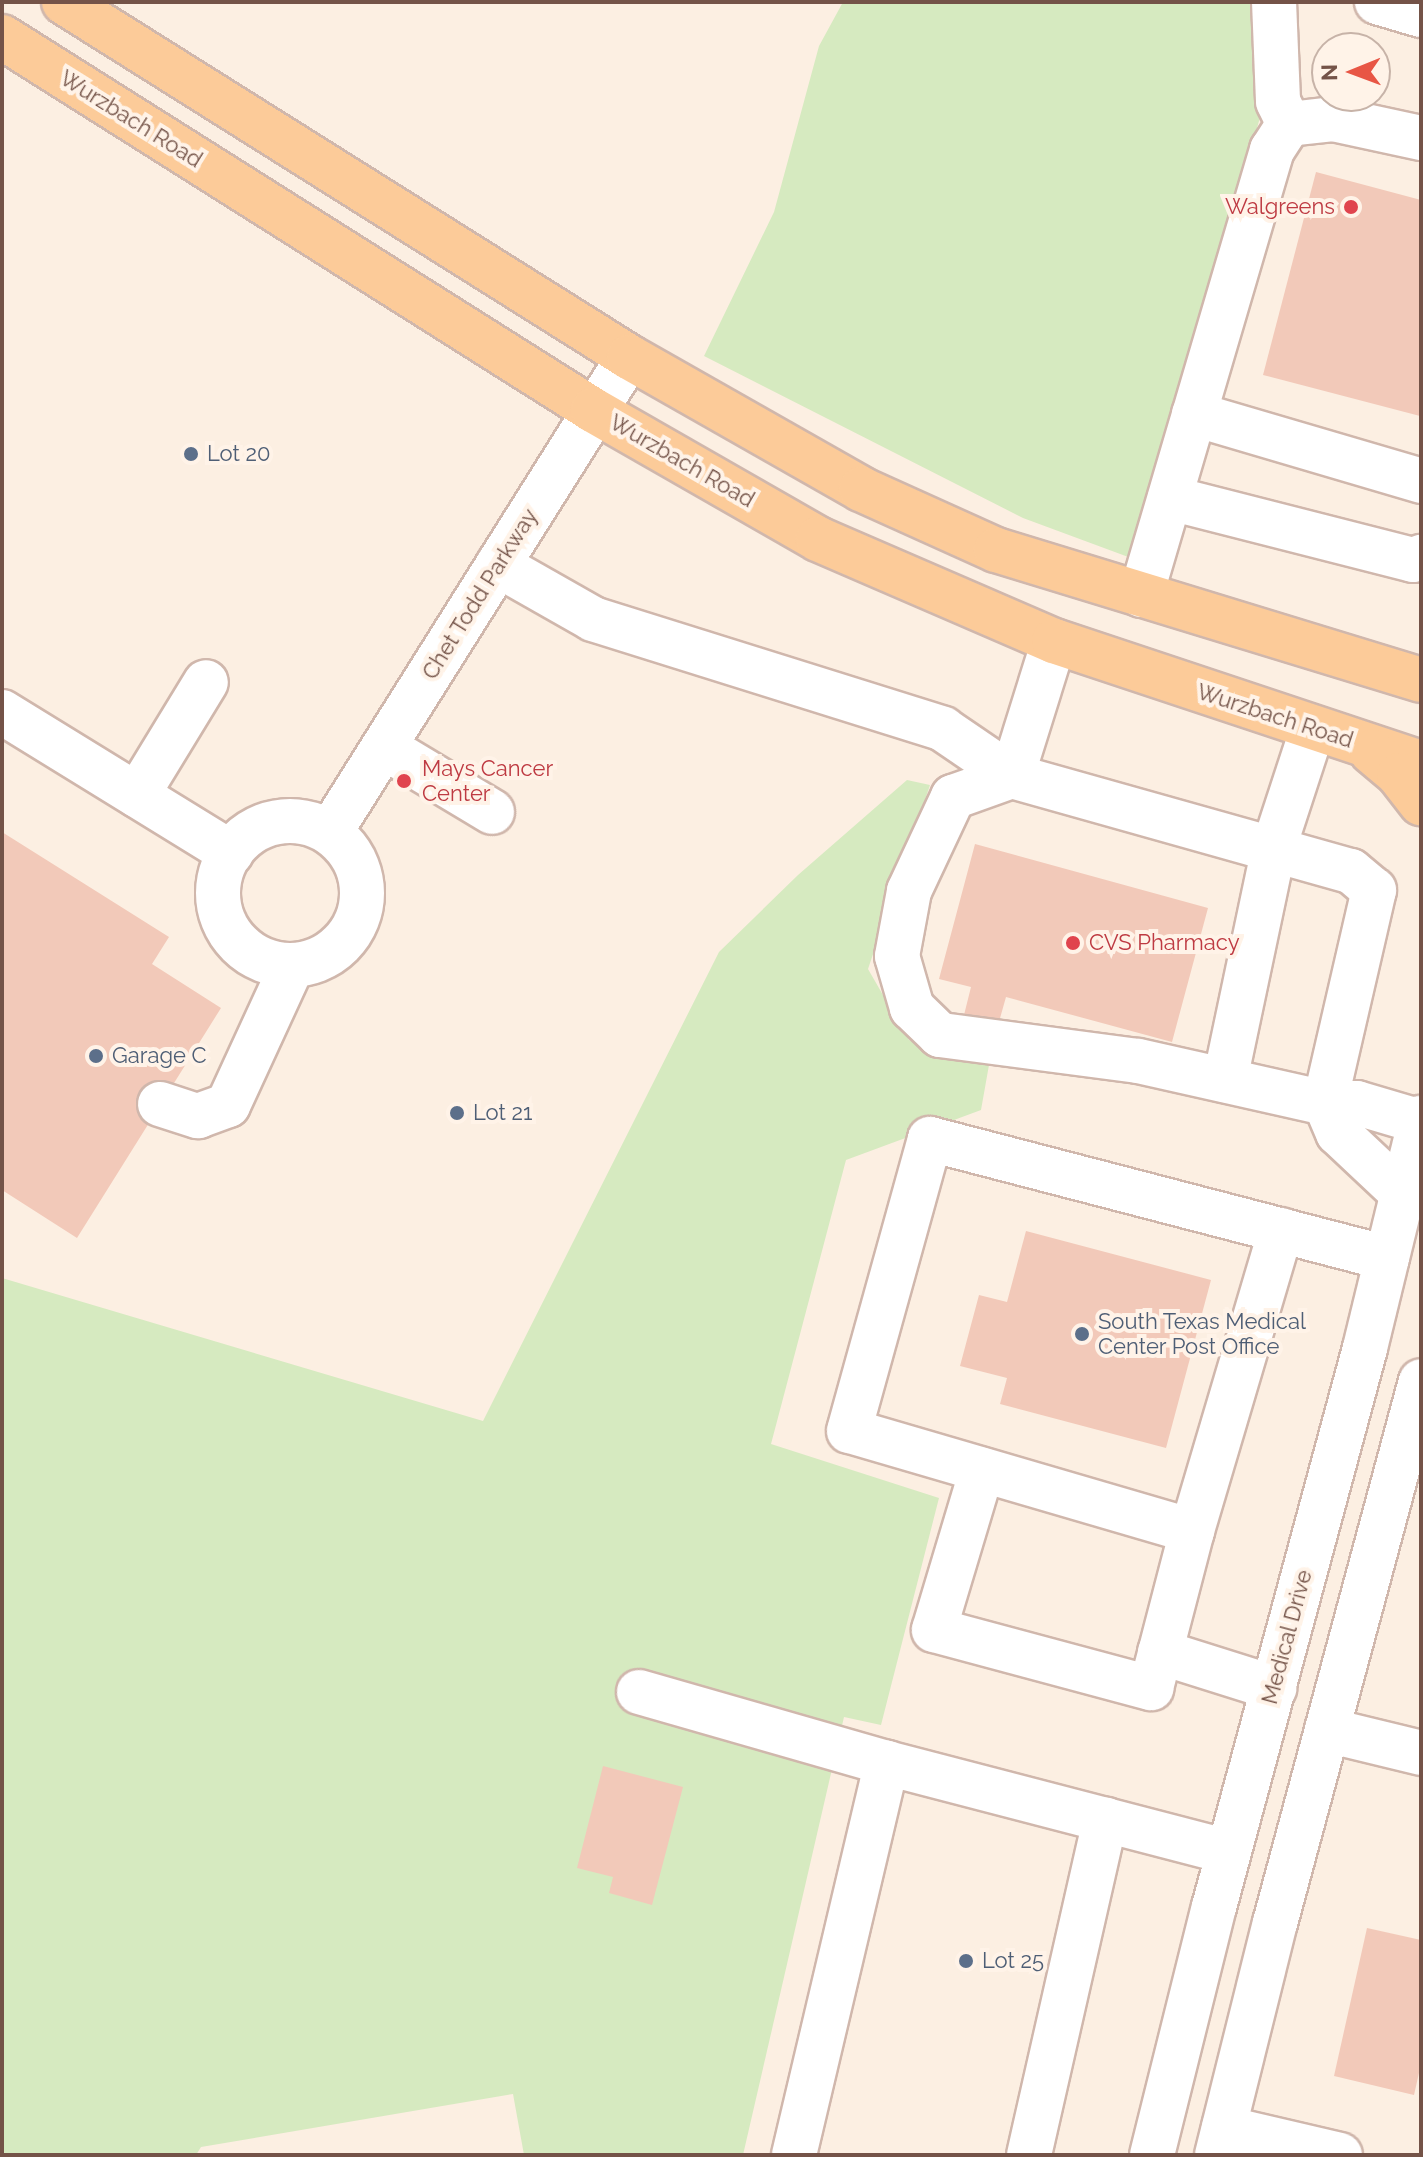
<!DOCTYPE html>
<html>
<head>
<meta charset="utf-8">
<style>
	body { margin:0 }
	#map { position:relative; width:1423px; height:2157px; overflow:hidden; background:#fcefe2; font-family:Raleway,sans-serif }
	div>[style] { position:absolute }
	.green>* { inset:0; background:#d6eac0 }
	.building>* { inset:0; background:#f2c9b9 }
	.roads { filter:drop-shadow(2px 0 #d0b7ac) drop-shadow(-2px 0 #d0b7ac) drop-shadow(0 2px #d0b7ac) drop-shadow(0 -2px #d0b7ac) }
	.minor>* { height:44px; margin:-22px; padding:0 22px; transform-origin:22px; border-radius:22px; background:#fff }
	.minor>.ring { margin:-22px; padding:0; box-sizing:content-box; background:none; border:44px solid #fff; border-radius:50% }
	.major>* { height:44px; margin:-22px; padding:0 22px; transform-origin:22px; border-radius:22px; background:#fccb99 }
	.dots>* { width:22px; height:22px; translate:-50% -50%; box-sizing:border-box; border:4px solid #fff3e8; border-radius:50% }
	span { translate:-50% -50%; white-space:nowrap; text-align:center; line-height:1.15; -webkit-text-stroke:8px #fff3e8; paint-order:stroke }
	.street-label { font-size:22px; color:#745348 }
	.health-label { font-size:22px; color:#be3a42 }
	.right { translate:-100% -50%; text-align:right }
	.left { translate:0 -50%; text-align:left }
	.service-label { font-size:22px; color:#4e5e75 }
	.frame { position:absolute; inset:0; border:4px solid #745348; pointer-events:none }
	.north { position:absolute; left:1311px; top:32px; width:80px; height:80px; box-sizing:border-box; background:#fff3e8; border:2px solid #c7b3a8; border-radius:50%; rotate:269deg; font-size:22px; font-weight:700; line-height:32px; text-align:center; color:#745348 }
	.north::after { content:''; display:block; margin:auto; width:28px; height:36px; background:#e85645; clip-path:polygon(50% 0,100% 100%,50% 72%,0 100%) }
</style>
</head>
<body>
<div id="map">
	<div class="green">
		<div style="clip-path:polygon(843px 2px,1261px 2px,1264px 104px,1131px 558px,1023px 518px,704px 356px,774px 212px,819px 46px)"></div>
		<div style="clip-path:polygon(907px 780px,930px 785px,868px 969px,909px 1040px,989px 1065px,981px 1110px,846px 1160px,771px 1444px,939px 1498px,881px 1725px,844px 1717px,743px 2155px,524px 2155px,513px 2094px,201px 2147px,196px 2155px,2px 2155px,2px 1278px,483px 1421px,719px 952px,798px 875px)"></div>
	</div>
	<div class="building">
		<div style="clip-path:polygon(1316px 172px,1421px 200px,1420px 416px,1263px 375px)"></div>
		<div style="clip-path:polygon(2px 832px,169px 937px,152px 964px,221px 1008px,77px 1238px,2px 1190px)"></div>
		<div style="clip-path:polygon(975px 844px,1208px 908px,1172px 1042px,1006px 997px,995px 1036px,961px 1027px,971px 987px,939px 979px)"></div>
		<div style="clip-path:polygon(1026px 1231px,1211px 1280px,1166px 1448px,1000px 1404px,1007px 1378px,960px 1366px,979px 1295px,1007px 1302px)"></div>
		<div style="clip-path:polygon(603px 1766px,683px 1787px,652px 1905px,609px 1893px,613px 1877px,577px 1868px)"></div>
		<div style="clip-path:polygon(1367px 1928px,1421px 1940px,1421px 2064px,1414px 2095px,1334px 2076px)"></div>
	</div>
	<div class="roads">
		<div class="minor">
			<div style="left:1377px;top:2px;width:46px;rotate:16.5deg"></div>
			<div style="left:1289px;top:124px;width:44px;rotate:-6.5deg"></div>
			<div style="left:1333px;top:119px;width:90px;rotate:12.2deg"></div>
			<div style="left:1194px;top:414px;width:237px;rotate:16.4deg"></div>
			<div style="left:1170px;top:498px;width:251px;rotate:14.3deg"></div>
			<div style="left:1413px;top:560px;width:9px;rotate:-21deg"></div>
			<div style="left:498px;top:565px;width:109px;rotate:29.6deg"></div>
			<div style="left:593px;top:619px;width:367px;rotate:17.4deg"></div>
			<div style="left:943px;top:729px;width:83px;rotate:34.3deg"></div>
			<div style="left:1012px;top:776px;width:352px;rotate:15.7deg"></div>
			<div style="left:1351px;top:871px;width:30px;rotate:40deg"></div>
			<div style="left:1374px;top:890px;width:219px;rotate:103deg"></div>
			<div style="left:1325px;top:1103px;width:192px;rotate:-167.3deg"></div>
			<div style="left:1138px;top:1061px;width:200px;rotate:-172.5deg"></div>
			<div style="left:940px;top:1035px;width:39px;rotate:-136deg"></div>
			<div style="left:912px;top:1008px;width:54px;rotate:-106.1deg"></div>
			<div style="left:897px;top:956px;width:66px;rotate:-79.5deg"></div>
			<div style="left:909px;top:891px;width:104px;rotate:-64.9deg"></div>
			<div style="left:953px;top:797px;width:63px;rotate:-19.6deg"></div>
			<div style="left:1141px;top:595px;width:464px;rotate:-73.6deg"></div>
			<div style="left:1272px;top:150px;width:31px;rotate:-57deg"></div>
			<div style="left:1289px;top:124px;width:25px;rotate:-116deg"></div>
			<div style="left:1278px;top:101px;width:99px;rotate:-92.3deg"></div>
			<div style="left:2px;top:712px;width:269px;rotate:31.6deg"></div>
			<div style="left:384px;top:747px;width:126px;rotate:31deg"></div>
			<div style="left:1012px;top:776px;width:141px;rotate:-72.7deg"></div>
			<div style="left:137px;top:795px;width:132px;rotate:-58.6deg"></div>
			<div class="ring" style="left:218px;top:821px;width:100px;height:100px"></div>
			<div style="left:330px;top:832px;width:561px;rotate:-57.81deg"></div>
			<div style="left:1225px;top:1080px;width:238px;rotate:-78.1deg"></div>
			<div style="left:1274px;top:847px;width:125px;rotate:-71.9deg"></div>
			<div style="left:160px;top:1104px;width:40px;rotate:18deg"></div>
			<div style="left:198px;top:1116px;width:32px;rotate:-20deg"></div>
			<div style="left:228px;top:1105px;width:153px;rotate:-65.3deg"></div>
			<div style="left:1403px;top:1194px;width:89px;rotate:-136.8deg"></div>
			<div style="left:1338px;top:1133px;width:33px;rotate:-113deg"></div>
			<div style="left:1325px;top:1103px;width:32px"></div>
			<div style="left:1357px;top:1103px;width:67px;rotate:16.5deg"></div>
			<div style="left:1281px;top:1230px;width:314px;rotate:106.5deg"></div>
			<div style="left:1192px;top:1531px;width:357px;rotate:-163.7deg"></div>
			<div style="left:849px;top:1431px;width:303px;rotate:-74.5deg"></div>
			<div style="left:930px;top:1139px;width:472px;rotate:14.6deg"></div>
			<div style="left:982px;top:1470px;width:167px;rotate:106.7deg"></div>
			<div style="left:934px;top:1630px;width:225px;rotate:15deg"></div>
			<div style="left:1151px;top:1688px;width:162px;rotate:-75.4deg"></div>
			<div style="left:1160px;top:1652px;width:120px;rotate:17.5deg"></div>
			<div style="left:639px;top:1692px;width:258px;rotate:16deg"></div>
			<div style="left:1327px;top:1730px;width:97px;rotate:13.7deg"></div>
			<div style="left:1224px;top:2128px;width:119px;rotate:13.1deg"></div>
			<div style="left:794px;top:2155px;width:403px;rotate:-76.7deg"></div>
			<div style="left:887px;top:1763px;width:353px;rotate:14.6deg"></div>
			<div style="left:1029px;top:2155px;width:344px;rotate:-77.2deg"></div>
			<div style="left:1152px;top:2155px;width:256px;rotate:-76deg"></div>
			<div style="left:1214px;top:1907px;width:579px;rotate:-74.88deg"></div>
			<div style="left:1365px;top:1348px;width:237px;rotate:-76.3deg"></div>
			<div style="left:1217px;top:2155px;width:239px;rotate:-76deg"></div>
			<div style="left:1275px;top:1923px;width:561px;rotate:-74.92deg"></div>
		</div>
		<div class="major">
			<div style="left:64px;top:2px;width:667px;rotate:32.14deg"></div>
			<div style="left:629px;top:357px;width:267px;rotate:29.6deg"></div>
			<div style="left:861px;top:489px;width:148px;rotate:24.3deg"></div>
			<div style="left:996px;top:550px;width:444px;rotate:17deg"></div>
			<div style="left:2px;top:37px;width:699px;rotate:32.26deg"></div>
			<div style="left:593px;top:410px;width:259px;rotate:29.8deg"></div>
			<div style="left:818px;top:539px;width:257px;rotate:23.4deg"></div>
			<div style="left:1054px;top:641px;width:387px;rotate:18.4deg"></div>
			<div style="left:1372px;top:752px;width:35px;rotate:40deg"></div>
			<div style="left:1399px;top:775px;width:36px;rotate:52deg"></div>
		</div>
	</div>
	<div class="dots">
		<div style="left:1351px;top:207px;background:#e0444e"></div>
		<div style="left:191px;top:454px;background:#5c6f8a"></div>
		<div style="left:404px;top:781px;background:#e0444e"></div>
		<div style="left:1073px;top:943px;background:#e0444e"></div>
		<div style="left:96px;top:1056px;background:#5c6f8a"></div>
		<div style="left:457px;top:1113px;background:#5c6f8a"></div>
		<div style="left:1082px;top:1334px;background:#5c6f8a"></div>
		<div style="left:966px;top:1961px;background:#5c6f8a"></div>
	</div>
	<div class="street-label">
		<span style="left:131px;top:119px;rotate:32deg">Wurzbach Road</span>
		<span style="left:682px;top:461px;rotate:30deg">Wurzbach Road</span>
		<span style="left:480px;top:594px;rotate:-58deg">Chet Todd Parkway</span>
		<span style="left:1275px;top:716px;rotate:18deg">Wurzbach Road</span>
		<span style="left:1287px;top:1637px;rotate:-75deg">Medical Drive</span>
	</div>
	<div class="health-label">
		<span class="right" style="left:1335px;top:207px">Walgreens</span>
		<span class="left" style="left:422px;top:781px">Mays Cancer<br>Center</span>
		<span class="left" style="left:1089px;top:943px">CVS Pharmacy</span>
	</div>
	<div class="service-label">
		<span class="left" style="left:207px;top:454px">Lot 20</span>
		<span class="left" style="left:112px;top:1056px">Garage C</span>
		<span class="left" style="left:473px;top:1113px">Lot 21</span>
		<span class="left" style="left:1098px;top:1334px">South Texas Medical<br>Center Post Office</span>
		<span class="left" style="left:982px;top:1961px">Lot 25</span>
	</div>
	<div class="frame"></div>
	<div class="north">N</div>
</div>
</body>
</html>
